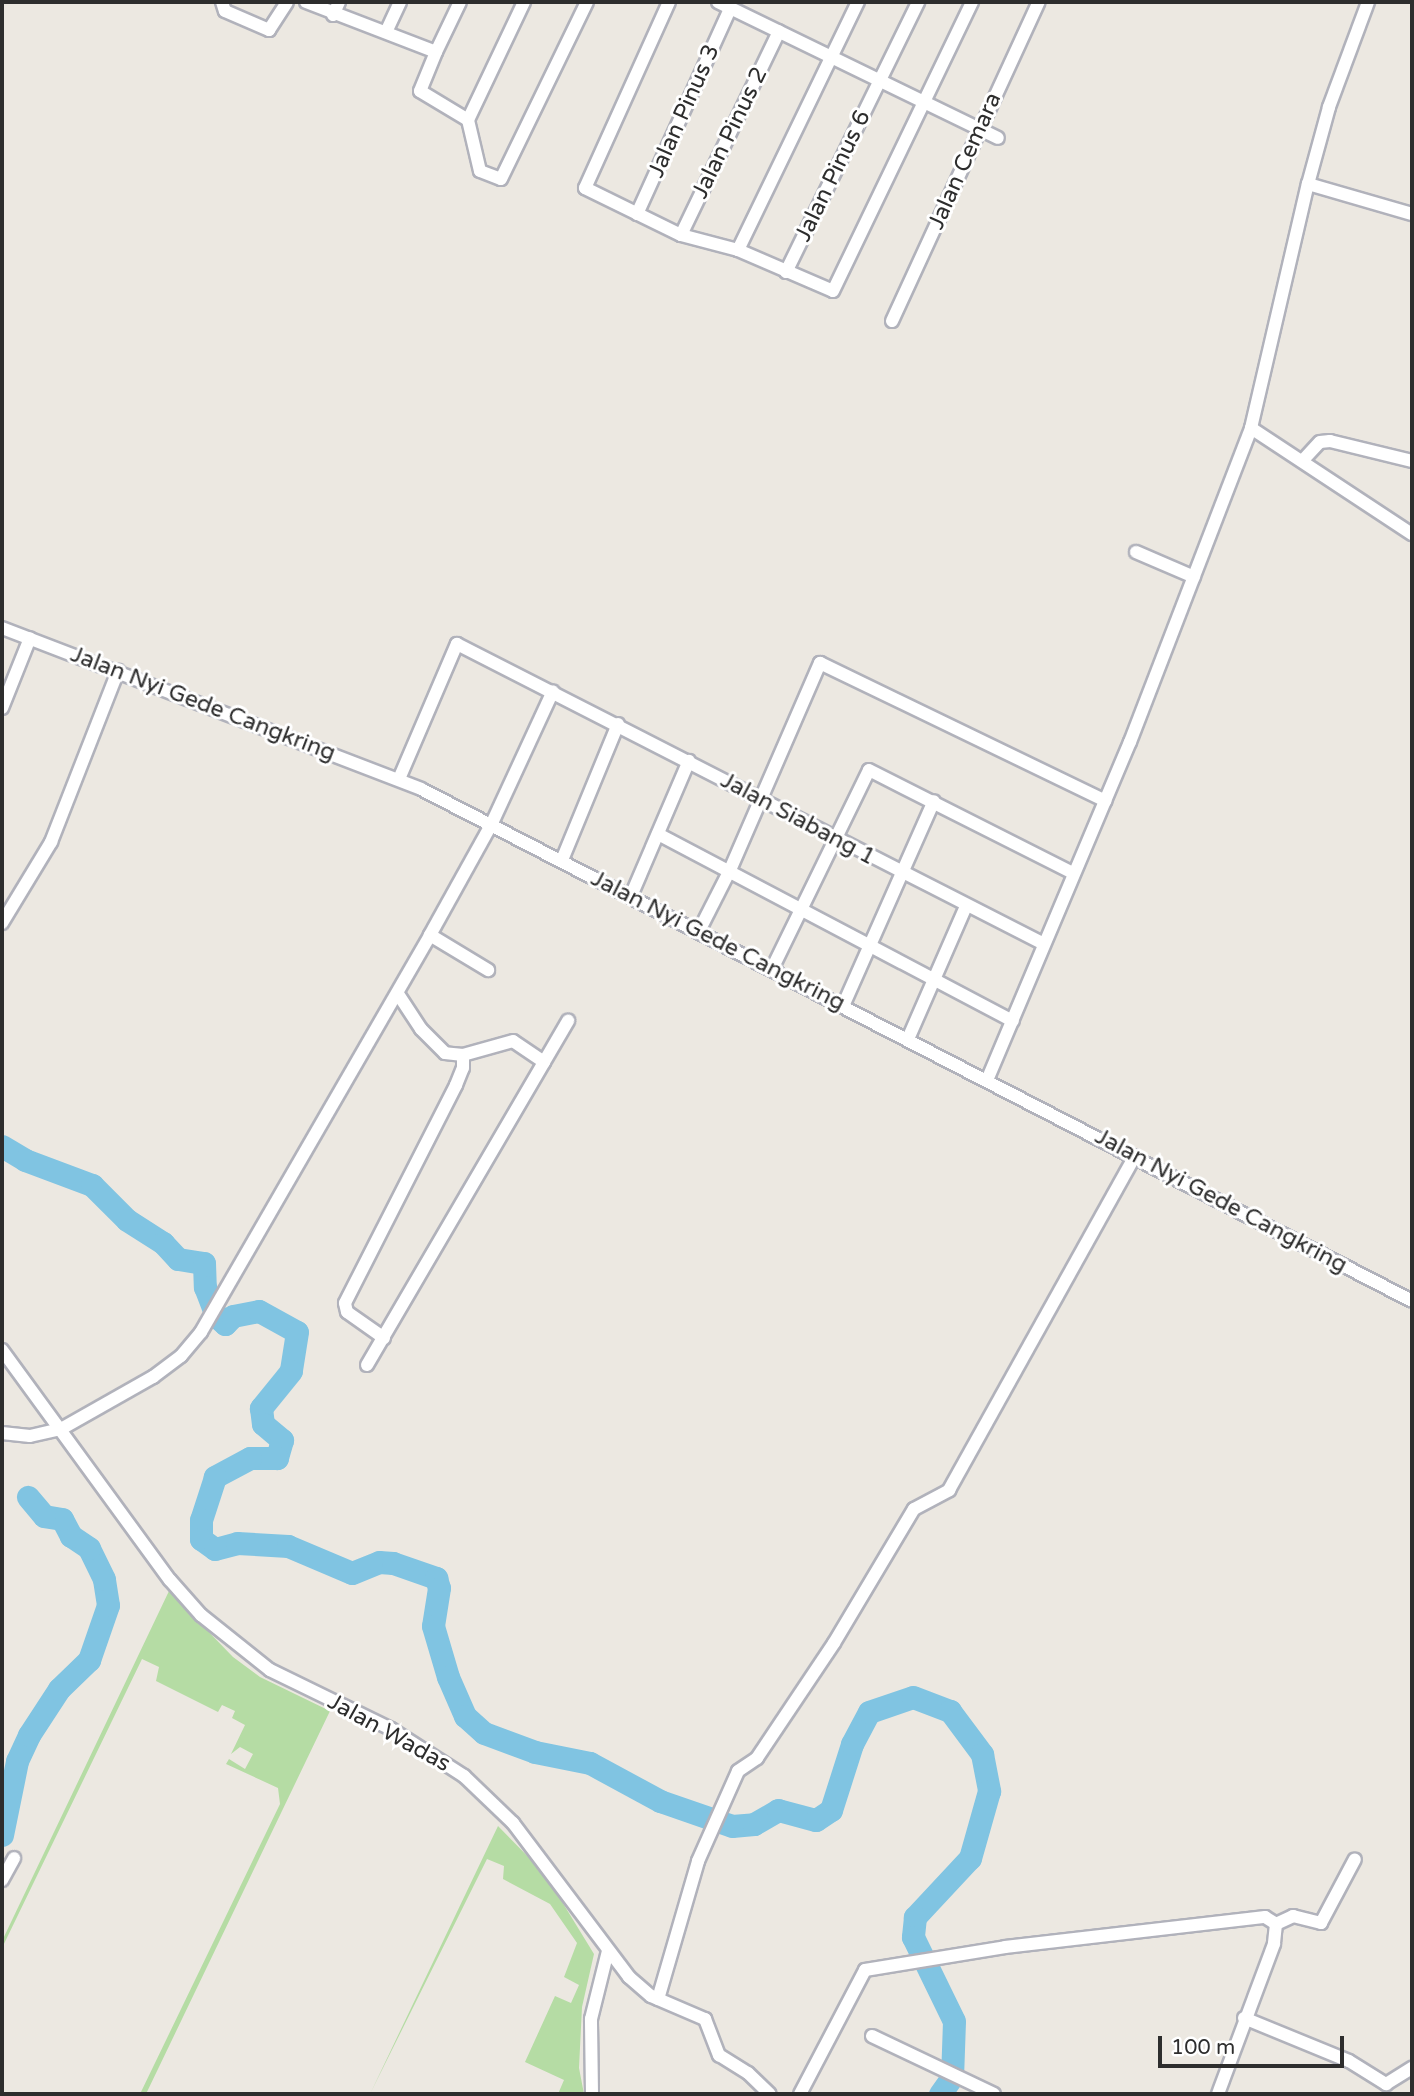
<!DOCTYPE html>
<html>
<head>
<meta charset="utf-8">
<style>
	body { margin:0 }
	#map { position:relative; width:1414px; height:2096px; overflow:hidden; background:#ece8e1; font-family:"Varela Round",sans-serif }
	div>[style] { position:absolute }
	.green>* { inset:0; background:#b5dca4 }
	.river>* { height:23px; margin:-11.5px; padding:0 11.5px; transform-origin:11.5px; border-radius:11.5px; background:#80c4e2 }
	.roads { filter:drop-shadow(2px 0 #b1b2bb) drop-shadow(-2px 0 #b1b2bb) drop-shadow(0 2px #b1b2bb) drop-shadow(0 -2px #b1b2bb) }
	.street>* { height:12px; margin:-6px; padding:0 6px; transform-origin:6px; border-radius:6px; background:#fff }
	span { translate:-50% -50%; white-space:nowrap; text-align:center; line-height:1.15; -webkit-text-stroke:6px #fff; paint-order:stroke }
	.street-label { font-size:23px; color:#2d2d2d }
	.frame { position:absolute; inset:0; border:4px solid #2d2d2d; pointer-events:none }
	.scale { position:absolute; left:1158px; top:2036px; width:186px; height:32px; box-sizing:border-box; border:4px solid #2d2d2d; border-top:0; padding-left:9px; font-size:21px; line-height:24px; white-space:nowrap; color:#2d2d2d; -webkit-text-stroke:5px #fff; paint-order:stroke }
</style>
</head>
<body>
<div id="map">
	<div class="green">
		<div style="clip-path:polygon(169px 1591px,233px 1657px,260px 1677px,330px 1711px,146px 2094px,140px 2094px,280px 1804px,278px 1788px,226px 1764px,229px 1759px,245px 1769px,253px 1754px,240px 1747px,231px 1754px,245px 1725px,232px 1718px,235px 1711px,222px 1705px,218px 1712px,156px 1681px,159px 1667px,142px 1659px,2px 1948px,2px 1941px)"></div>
		<div style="clip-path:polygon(498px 1826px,545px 1874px,594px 1954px,582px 2007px,579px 2068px,584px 2094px,558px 2094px,564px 2080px,525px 2062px,555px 1996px,571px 2003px,579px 1985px,564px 1977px,577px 1943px,550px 1904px,503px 1879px,504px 1866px,487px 1859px,370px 2094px)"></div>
	</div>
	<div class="river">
		<div style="left:2px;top:1146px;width:27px;rotate:31deg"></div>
		<div style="left:25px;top:1160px;width:72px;rotate:20.5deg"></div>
		<div style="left:92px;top:1185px;width:49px;rotate:45deg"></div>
		<div style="left:127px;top:1220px;width:43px;rotate:32.6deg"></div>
		<div style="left:163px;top:1243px;width:22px;rotate:47deg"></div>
		<div style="left:178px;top:1259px;width:26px;rotate:9deg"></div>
		<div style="left:204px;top:1263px;width:24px;rotate:88deg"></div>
		<div style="left:205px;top:1287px;width:31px;rotate:69deg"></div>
		<div style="left:216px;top:1316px;width:12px;rotate:42deg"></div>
		<div style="left:225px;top:1324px;width:11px;rotate:-45deg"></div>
		<div style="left:233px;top:1316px;width:26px;rotate:-11deg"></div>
		<div style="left:259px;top:1311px;width:43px;rotate:28.9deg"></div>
		<div style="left:297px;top:1332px;width:39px;rotate:99deg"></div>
		<div style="left:291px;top:1371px;width:48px;rotate:129deg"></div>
		<div style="left:261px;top:1408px;width:16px;rotate:83deg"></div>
		<div style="left:263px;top:1424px;width:25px;rotate:40deg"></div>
		<div style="left:282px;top:1440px;width:19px;rotate:106deg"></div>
		<div style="left:277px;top:1458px;width:27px;rotate:180deg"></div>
		<div style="left:250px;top:1458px;width:40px;rotate:152deg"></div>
		<div style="left:215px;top:1477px;width:45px;rotate:108deg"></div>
		<div style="left:201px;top:1520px;width:19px;rotate:90deg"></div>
		<div style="left:201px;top:1539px;width:17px;rotate:36deg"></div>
		<div style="left:215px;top:1549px;width:23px;rotate:-15deg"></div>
		<div style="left:237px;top:1543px;width:51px;rotate:3.4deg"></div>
		<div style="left:288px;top:1546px;width:69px;rotate:22.9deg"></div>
		<div style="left:352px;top:1573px;width:29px;rotate:-22deg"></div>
		<div style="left:379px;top:1562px;width:14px;rotate:4deg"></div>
		<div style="left:393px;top:1563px;width:46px;rotate:19.2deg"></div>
		<div style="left:436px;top:1578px;width:10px;rotate:73deg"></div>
		<div style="left:439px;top:1588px;width:38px;rotate:99deg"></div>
		<div style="left:433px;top:1626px;width:53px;rotate:73.6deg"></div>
		<div style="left:448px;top:1677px;width:43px;rotate:66.4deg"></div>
		<div style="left:465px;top:1716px;width:25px;rotate:42deg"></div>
		<div style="left:484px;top:1733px;width:54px;rotate:20.4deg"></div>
		<div style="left:535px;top:1752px;width:56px;rotate:11.3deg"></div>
		<div style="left:590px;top:1763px;width:80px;rotate:28.5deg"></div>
		<div style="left:660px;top:1801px;width:76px;rotate:19.1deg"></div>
		<div style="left:732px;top:1826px;width:22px;rotate:-5deg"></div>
		<div style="left:754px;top:1824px;width:28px;rotate:-30deg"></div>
		<div style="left:778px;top:1810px;width:39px;rotate:15deg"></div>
		<div style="left:816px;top:1820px;width:18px;rotate:-34deg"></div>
		<div style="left:831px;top:1810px;width:69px;rotate:-72.3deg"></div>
		<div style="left:852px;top:1744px;width:36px;rotate:-62deg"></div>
		<div style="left:869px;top:1712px;width:46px;rotate:-18.8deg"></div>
		<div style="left:913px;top:1697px;width:40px;rotate:21deg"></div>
		<div style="left:950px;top:1711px;width:54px;rotate:53.3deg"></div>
		<div style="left:982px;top:1754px;width:38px;rotate:79deg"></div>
		<div style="left:989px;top:1791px;width:70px;rotate:105.8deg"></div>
		<div style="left:970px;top:1858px;width:81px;rotate:133deg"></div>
		<div style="left:915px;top:1917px;width:20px;rotate:96deg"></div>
		<div style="left:913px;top:1937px;width:93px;rotate:64deg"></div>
		<div style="left:954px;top:2021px;width:56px;rotate:92deg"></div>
		<div style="left:952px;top:2077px;width:21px;rotate:125deg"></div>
		<div style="left:2px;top:1835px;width:76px;rotate:-78.5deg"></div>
		<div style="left:17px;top:1761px;width:29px;rotate:-65deg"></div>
		<div style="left:29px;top:1735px;width:55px;rotate:-56.9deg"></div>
		<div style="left:59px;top:1689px;width:42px;rotate:-44deg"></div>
		<div style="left:89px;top:1660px;width:58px;rotate:-70.9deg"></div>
		<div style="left:108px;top:1605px;width:26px;rotate:-99deg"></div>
		<div style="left:104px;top:1579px;width:34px;rotate:-116deg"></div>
		<div style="left:89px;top:1548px;width:22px;rotate:-146deg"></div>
		<div style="left:71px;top:1536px;width:19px;rotate:-118deg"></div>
		<div style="left:62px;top:1519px;width:18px;rotate:-171deg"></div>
		<div style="left:44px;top:1516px;width:25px;rotate:-130deg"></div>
	</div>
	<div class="roads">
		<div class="street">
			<div style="left:222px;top:2px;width:9px;rotate:72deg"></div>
			<div style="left:225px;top:11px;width:48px;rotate:23.4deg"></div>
			<div style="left:269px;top:30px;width:33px;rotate:-57deg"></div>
			<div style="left:306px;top:2px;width:139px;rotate:21deg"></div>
			<div style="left:436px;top:52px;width:42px;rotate:112.3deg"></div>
			<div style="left:420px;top:91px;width:56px;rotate:31.1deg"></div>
			<div style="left:468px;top:120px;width:52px;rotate:76.8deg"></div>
			<div style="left:480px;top:171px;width:22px;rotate:21deg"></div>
			<div style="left:501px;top:179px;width:197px;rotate:-64.1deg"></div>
			<div style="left:669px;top:2px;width:204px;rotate:114.3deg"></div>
			<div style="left:585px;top:188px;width:107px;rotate:26.1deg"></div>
			<div style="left:681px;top:235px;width:59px;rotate:14.7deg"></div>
			<div style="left:738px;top:250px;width:103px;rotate:23.3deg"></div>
			<div style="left:833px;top:291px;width:321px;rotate:-64.3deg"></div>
			<div style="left:718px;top:2px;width:311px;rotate:25.9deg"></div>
			<div style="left:333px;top:15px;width:14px;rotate:-65deg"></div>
			<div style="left:387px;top:30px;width:31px;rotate:-65deg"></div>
			<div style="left:436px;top:52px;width:55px;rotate:-64.4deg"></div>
			<div style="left:468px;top:120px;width:131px;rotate:-64.6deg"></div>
			<div style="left:1308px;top:184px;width:108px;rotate:16.1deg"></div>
			<div style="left:637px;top:214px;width:225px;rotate:-65.6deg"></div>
			<div style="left:681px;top:235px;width:226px;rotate:-64.3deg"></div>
			<div style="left:738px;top:250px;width:276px;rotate:-64.2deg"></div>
			<div style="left:786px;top:272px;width:301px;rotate:-63.9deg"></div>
			<div style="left:892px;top:321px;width:351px;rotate:-65.3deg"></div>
			<div style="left:1251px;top:428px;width:193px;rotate:33.4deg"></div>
			<div style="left:1304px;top:459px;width:23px;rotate:-47deg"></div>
			<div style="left:1320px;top:442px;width:10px;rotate:-6deg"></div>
			<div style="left:1330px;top:441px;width:84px;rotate:13.7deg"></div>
			<div style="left:1136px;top:552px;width:63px;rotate:23.3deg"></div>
			<div style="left:2px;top:628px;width:449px;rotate:21deg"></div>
			<div style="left:421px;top:789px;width:1115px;rotate:27.32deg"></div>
			<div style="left:2px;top:708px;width:75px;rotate:-68.2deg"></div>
			<div style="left:399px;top:779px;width:147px;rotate:-66.8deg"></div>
			<div style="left:457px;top:644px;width:659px;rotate:27.07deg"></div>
			<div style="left:658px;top:834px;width:401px;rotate:27.8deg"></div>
			<div style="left:562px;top:860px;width:147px;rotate:-67.6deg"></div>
			<div style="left:631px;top:896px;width:147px;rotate:-66.8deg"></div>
			<div style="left:2px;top:923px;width:95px;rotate:-58.8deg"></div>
			<div style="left:51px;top:842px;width:184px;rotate:-68.6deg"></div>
			<div style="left:699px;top:931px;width:68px;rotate:-63.1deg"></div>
			<div style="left:730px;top:870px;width:226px;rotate:-66.5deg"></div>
			<div style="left:820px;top:663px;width:317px;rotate:25.8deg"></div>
			<div style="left:430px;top:935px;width:68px;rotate:31.1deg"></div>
			<div style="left:772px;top:969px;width:221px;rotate:-64deg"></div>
			<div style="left:869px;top:770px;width:229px;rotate:26.8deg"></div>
			<div style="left:843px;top:1006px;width:224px;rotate:-66.1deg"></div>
			<div style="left:908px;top:1039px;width:145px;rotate:-66.4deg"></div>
			<div style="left:544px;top:1062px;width:48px;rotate:-59.7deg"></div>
			<div style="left:988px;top:1078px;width:365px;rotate:-67.1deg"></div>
			<div style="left:1130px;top:742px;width:337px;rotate:-68.9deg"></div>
			<div style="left:1251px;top:428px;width:251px;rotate:-76.9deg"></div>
			<div style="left:1308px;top:184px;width:80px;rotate:-74.7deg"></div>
			<div style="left:1329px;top:107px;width:112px;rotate:-69.6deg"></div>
			<div style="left:384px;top:1338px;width:45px;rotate:-144.9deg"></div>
			<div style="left:347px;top:1312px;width:9px;rotate:-103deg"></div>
			<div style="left:345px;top:1303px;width:245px;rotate:-63deg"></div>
			<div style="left:456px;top:1085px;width:18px;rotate:-68deg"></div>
			<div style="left:463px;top:1068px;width:13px;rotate:-90deg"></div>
			<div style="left:2px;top:1350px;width:285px;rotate:53.9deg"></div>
			<div style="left:170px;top:1580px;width:47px;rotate:48.5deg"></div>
			<div style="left:201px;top:1615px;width:88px;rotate:38.6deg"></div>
			<div style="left:270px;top:1670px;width:135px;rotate:26deg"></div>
			<div style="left:391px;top:1729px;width:87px;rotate:32.8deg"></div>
			<div style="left:464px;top:1776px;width:68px;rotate:43.8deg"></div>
			<div style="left:513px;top:1823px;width:193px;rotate:53deg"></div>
			<div style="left:629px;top:1977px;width:29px;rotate:41deg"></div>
			<div style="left:651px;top:1996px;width:59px;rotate:23.1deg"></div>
			<div style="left:705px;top:2019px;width:39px;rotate:69deg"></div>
			<div style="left:719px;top:2055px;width:34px;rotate:32deg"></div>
			<div style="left:748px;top:2073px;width:30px;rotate:44deg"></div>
			<div style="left:367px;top:1365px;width:351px;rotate:-59.7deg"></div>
			<div style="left:544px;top:1062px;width:37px;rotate:-146deg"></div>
			<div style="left:513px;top:1041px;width:52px;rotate:164.4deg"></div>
			<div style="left:463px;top:1055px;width:18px;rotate:-174deg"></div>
			<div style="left:445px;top:1053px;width:34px;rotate:-135deg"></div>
			<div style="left:421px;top:1029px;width:42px;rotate:-123.3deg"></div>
			<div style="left:2px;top:1433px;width:28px;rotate:6deg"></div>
			<div style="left:30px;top:1436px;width:32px;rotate:-13deg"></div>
			<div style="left:61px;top:1429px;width:106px;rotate:-29.5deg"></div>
			<div style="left:153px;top:1377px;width:35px;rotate:-37deg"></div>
			<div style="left:181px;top:1356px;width:31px;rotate:-50deg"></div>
			<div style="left:201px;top:1332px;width:458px;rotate:-60deg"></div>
			<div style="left:430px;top:935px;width:128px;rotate:-61deg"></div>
			<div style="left:492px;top:823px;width:145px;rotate:-65.2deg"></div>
			<div style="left:2px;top:1880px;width:25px;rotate:-61deg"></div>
			<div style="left:1276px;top:1924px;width:19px;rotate:-25deg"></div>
			<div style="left:1293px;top:1916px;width:29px;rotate:14deg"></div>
			<div style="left:1321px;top:1923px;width:72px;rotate:-62deg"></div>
			<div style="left:658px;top:1999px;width:144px;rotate:-73.8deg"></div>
			<div style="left:698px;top:1861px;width:98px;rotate:-66deg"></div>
			<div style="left:738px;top:1771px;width:23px;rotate:-34deg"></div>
			<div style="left:757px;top:1758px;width:138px;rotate:-56.2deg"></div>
			<div style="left:834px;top:1643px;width:156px;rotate:-59.2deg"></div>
			<div style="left:914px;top:1509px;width:40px;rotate:-28deg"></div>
			<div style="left:949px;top:1490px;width:382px;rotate:-60.9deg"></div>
			<div style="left:1244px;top:2018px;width:113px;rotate:22.3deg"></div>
			<div style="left:1349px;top:2061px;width:44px;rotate:31.9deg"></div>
			<div style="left:1386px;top:2084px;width:31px;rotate:-32deg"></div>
			<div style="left:872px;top:2036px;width:135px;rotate:25.4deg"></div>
			<div style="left:592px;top:2094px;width:75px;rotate:-90.8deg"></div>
			<div style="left:591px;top:2019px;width:70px;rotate:-76deg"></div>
			<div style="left:800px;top:2094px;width:140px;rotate:-62.3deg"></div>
			<div style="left:865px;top:1970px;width:142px;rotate:-9.3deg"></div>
			<div style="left:1005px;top:1947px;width:262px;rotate:-6.6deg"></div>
			<div style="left:1265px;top:1917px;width:13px;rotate:32deg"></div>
			<div style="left:1276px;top:1924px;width:20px;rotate:96deg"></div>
			<div style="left:1274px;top:1944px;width:160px;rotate:110.5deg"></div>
		</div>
	</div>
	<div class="street-label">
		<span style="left:684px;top:111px;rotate:-66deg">Jalan Pinus 3</span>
		<span style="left:730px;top:133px;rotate:-64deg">Jalan Pinus 2</span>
		<span style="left:965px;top:161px;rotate:-66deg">Jalan Cemara</span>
		<span style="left:833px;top:176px;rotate:-64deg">Jalan Pinus 6</span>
		<span style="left:203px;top:704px;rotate:21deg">Jalan Nyi Gede Cangkring</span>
		<span style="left:798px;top:819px;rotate:28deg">Jalan Siabang 1</span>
		<span style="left:718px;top:941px;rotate:27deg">Jalan Nyi Gede Cangkring</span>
		<span style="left:1221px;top:1201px;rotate:28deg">Jalan Nyi Gede Cangkring</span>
		<span style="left:389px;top:1733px;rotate:29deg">Jalan Wadas</span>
	</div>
	<div class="frame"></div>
	<div class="scale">100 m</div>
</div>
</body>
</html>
